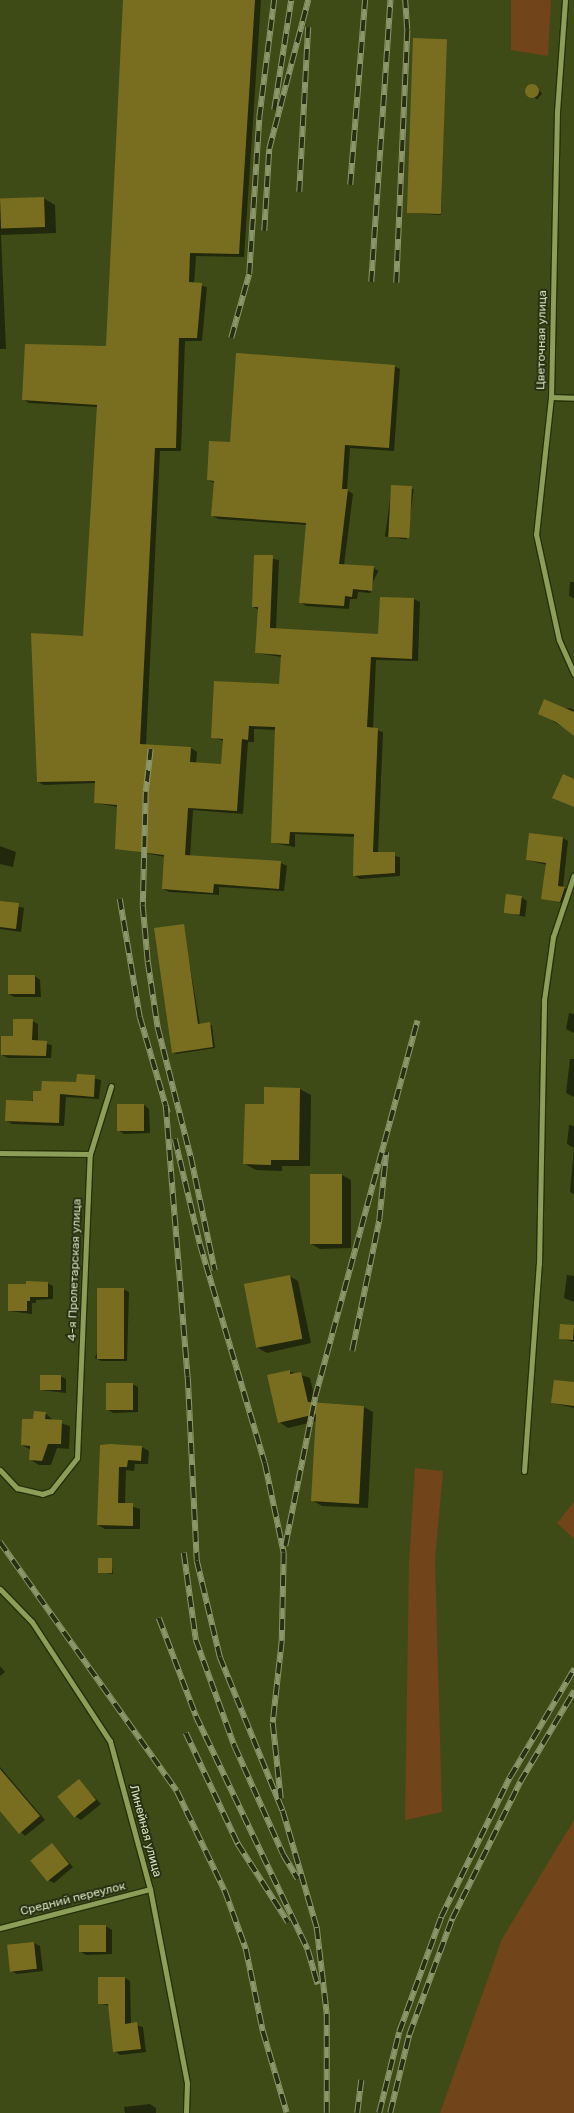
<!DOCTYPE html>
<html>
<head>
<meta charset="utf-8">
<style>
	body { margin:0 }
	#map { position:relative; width:574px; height:2113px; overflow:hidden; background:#3f4b16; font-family:Rubik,sans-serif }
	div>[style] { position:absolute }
	.green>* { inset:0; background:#714419 }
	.shadow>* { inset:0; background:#0007; transform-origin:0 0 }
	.building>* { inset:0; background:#796e20; transform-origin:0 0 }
	.round { border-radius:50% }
	.roads { filter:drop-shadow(1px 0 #27300a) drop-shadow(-1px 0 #27300a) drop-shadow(0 1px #27300a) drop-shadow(0 -1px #27300a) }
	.street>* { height:5px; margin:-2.5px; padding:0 2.5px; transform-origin:2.5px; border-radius:2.5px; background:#8c9e58 }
	.rail>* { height:5.5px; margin-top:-2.75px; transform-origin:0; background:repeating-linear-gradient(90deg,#282f12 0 11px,#8b966a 0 22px); box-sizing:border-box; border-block:1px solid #8b966a }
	span { translate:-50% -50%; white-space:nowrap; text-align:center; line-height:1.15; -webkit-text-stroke:4px #282f12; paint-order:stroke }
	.street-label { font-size:12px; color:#d5e0bc }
</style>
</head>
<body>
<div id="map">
	<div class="green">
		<div style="clip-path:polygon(511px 0,551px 0,548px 56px,511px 50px)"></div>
		<div style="clip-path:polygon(415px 1468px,443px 1471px,435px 1559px,442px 1812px,405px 1820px,409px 1562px)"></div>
		<div style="clip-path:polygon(574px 1502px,574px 1539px,557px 1523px)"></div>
		<div style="clip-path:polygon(574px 1820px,574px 2113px,440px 2113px,502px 1939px)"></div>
	</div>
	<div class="shadow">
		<div style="clip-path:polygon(125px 0,261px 0,244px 257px,196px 256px,194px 284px,207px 287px,202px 341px,185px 341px,181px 451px,160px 451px,146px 746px,191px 748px,197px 752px,196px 764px,222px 765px,224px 741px,212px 737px,280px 685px,282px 657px,256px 653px,259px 610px,253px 607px,255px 556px,279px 560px,276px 630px,380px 636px,414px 599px,420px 602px,418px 661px,376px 660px,373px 729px,383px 732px,378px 853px,400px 857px,400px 876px,360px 879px,355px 876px,355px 837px,295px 834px,295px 847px,272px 843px,276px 730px,254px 729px,254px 742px,248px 742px,243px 814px,193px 810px,190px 857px,281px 863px,287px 866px,284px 891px,219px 887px,219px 895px,169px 892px,163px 889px,166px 857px,116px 848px,118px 807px,95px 803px,96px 783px,44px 785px,38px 782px,84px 637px,98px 407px,29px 403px,23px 399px,107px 347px)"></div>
		<div style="clip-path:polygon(446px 41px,441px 215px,409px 213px,407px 212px)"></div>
		<div style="left:532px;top:85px;width:13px;height:8px;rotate:39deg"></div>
		<div style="clip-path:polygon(43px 198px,55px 205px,56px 233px,1px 235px,6px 349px,0 349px,0 200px)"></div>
		<div style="clip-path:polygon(394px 366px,400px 369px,394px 451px,350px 448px,347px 490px,353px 494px,344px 565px,375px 568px,371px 593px,358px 592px,357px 599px,350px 599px,349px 609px,306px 606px,300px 602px,307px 525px,218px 519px,213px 516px,215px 483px,208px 480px,231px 443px)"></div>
		<div style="left:392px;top:486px;width:22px;height:51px;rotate:8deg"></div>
		<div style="left:375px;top:569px;width:4px;height:24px;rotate:27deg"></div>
		<div style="clip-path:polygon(570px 582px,574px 582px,574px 598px,569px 596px)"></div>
		<div style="clip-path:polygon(570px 708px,574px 710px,574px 734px,540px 713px)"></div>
		<div style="clip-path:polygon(563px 838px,568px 841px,563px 887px,570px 891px,566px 904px,542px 898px,547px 865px,527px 860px)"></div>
		<div style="clip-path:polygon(0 846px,16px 852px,13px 867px,0 864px)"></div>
		<div style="clip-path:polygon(521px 897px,527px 901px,525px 917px,505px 912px)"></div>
		<div style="clip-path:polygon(0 902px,24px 908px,21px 932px,0 929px)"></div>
		<div style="clip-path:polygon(183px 925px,200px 1025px,212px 1025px,215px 1048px,176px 1054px,173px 1052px)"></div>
		<div style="clip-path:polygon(35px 976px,40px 980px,41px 997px,14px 997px,9px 994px)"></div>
		<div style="clip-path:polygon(569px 1013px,574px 1014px,574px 1033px,566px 1029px)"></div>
		<div style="clip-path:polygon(32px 1021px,38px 1024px,38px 1042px,52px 1045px,51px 1058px,8px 1058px,2px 1055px,14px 1037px)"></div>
		<div style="clip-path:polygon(570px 1059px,574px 1059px,574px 1097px,566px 1093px)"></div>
		<div style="clip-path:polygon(78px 1075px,101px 1080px,99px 1099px,66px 1097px,64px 1126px,12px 1124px,7px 1121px,42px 1092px,78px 1083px)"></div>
		<div style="clip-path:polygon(265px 1088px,300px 1089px,311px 1095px,310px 1166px,282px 1166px,282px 1171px,256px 1170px,245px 1164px,265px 1106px)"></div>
		<div style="clip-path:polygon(144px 1105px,149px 1109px,150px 1133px,124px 1134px,118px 1130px)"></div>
		<div style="clip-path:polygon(569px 1125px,574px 1126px,574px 1194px,570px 1192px,574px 1148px,567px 1144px)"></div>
		<div style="clip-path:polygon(342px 1175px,351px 1180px,351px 1248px,320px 1249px,311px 1244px)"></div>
		<div style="clip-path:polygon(567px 1275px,574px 1276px,574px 1302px,564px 1298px)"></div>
		<div style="clip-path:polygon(289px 1276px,298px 1281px,311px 1343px,267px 1353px,258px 1348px)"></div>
		<div style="clip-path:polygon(47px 1283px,53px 1286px,53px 1299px,36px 1300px,36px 1303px,32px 1303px,32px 1314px,9px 1311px)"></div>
		<div style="clip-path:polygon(123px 1289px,129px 1292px,127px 1361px,101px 1361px,95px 1358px)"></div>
		<div style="clip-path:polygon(574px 1327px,574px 1342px,560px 1338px)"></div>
		<div style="clip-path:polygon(289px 1371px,310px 1378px,316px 1404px,364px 1407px,373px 1412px,368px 1508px,322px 1506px,312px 1500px,317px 1421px,288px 1428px,279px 1422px)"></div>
		<div style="clip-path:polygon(60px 1376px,66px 1379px,66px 1393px,41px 1390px)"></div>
		<div style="clip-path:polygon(574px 1383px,574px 1408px,552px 1403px)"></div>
		<div style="clip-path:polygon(132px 1384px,138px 1387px,138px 1412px,113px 1413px,107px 1409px)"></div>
		<div style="clip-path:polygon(45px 1413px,54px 1421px,70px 1426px,69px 1449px,57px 1448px,51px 1465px,39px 1465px,31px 1460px,31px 1450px,22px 1445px)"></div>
		<div style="clip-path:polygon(101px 1446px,142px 1447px,149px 1451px,148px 1464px,135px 1464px,134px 1471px,126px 1470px,125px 1504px,140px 1509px,140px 1529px,105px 1529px,98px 1525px)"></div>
		<div style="clip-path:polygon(111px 1559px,113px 1574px,99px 1572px)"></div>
		<div style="clip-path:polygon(0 1666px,5px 1672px,0 1676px)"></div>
		<div style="clip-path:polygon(0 1767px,45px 1820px,25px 1836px,0 1810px)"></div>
		<div style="clip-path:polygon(79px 1781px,101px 1804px,81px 1820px,76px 1817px)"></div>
		<div style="clip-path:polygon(52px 1844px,73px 1867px,54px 1883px,48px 1880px)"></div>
		<div style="clip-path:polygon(106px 1926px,112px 1930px,112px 1954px,86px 1955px,81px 1952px)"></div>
		<div style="clip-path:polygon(34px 1943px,40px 1946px,43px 1971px,17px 1974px,11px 1971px)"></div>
		<div style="clip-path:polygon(125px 1978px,130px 1981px,131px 2024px,143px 2027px,146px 2052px,120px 2055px,115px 2051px,109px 2006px,99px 2003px)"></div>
		<div style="clip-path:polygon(150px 2104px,156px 2108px,156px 2113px,125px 2113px,124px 2107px)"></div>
	</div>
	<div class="building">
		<div style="clip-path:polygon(123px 0,255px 0,239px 254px,190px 253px,189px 282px,202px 283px,197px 338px,179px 338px,176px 448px,155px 448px,140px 744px,191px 747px,190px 762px,221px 764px,223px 739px,211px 738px,214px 681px,279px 684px,281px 655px,255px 653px,258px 607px,252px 607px,254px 555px,273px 555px,270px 628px,378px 634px,380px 597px,414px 598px,412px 659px,371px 657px,367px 727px,378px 728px,373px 852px,395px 852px,395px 873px,353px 876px,354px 834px,290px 832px,289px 844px,271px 843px,275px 727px,249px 726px,248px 740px,242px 739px,237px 811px,188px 808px,185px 855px,281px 861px,279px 889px,214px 884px,213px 893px,162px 889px,164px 855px,115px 849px,117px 805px,94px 803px,95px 781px,37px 782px,31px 633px,83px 636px,97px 405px,22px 400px,25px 344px,106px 346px)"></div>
		<div style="left:413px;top:38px;width:34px;height:175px;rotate:2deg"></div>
		<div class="round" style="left:525px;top:84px;width:14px;height:14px"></div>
		<div style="left:44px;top:197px;width:30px;height:44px;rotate:88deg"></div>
		<div style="clip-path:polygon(236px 353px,395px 365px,389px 448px,345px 445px,342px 489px,348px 489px,339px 564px,374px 566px,372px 591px,353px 589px,352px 597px,345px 596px,344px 606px,299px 603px,306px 523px,211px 516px,214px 481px,207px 480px,209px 441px,230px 442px)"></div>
		<div style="left:391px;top:485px;width:21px;height:52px;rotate:3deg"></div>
		<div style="clip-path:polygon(544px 699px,574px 712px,574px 736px,556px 722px,538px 714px)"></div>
		<div style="clip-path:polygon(563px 774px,574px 779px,574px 807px,552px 798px)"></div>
		<div style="clip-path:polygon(529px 833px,563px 837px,558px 886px,565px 887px,560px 902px,541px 899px,546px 863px,526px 860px)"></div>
		<div style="left:506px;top:894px;width:16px;height:19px;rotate:7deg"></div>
		<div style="clip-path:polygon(0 901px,19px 903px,16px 929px,0 927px)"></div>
		<div style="clip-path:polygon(184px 924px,198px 1024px,210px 1022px,213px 1047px,172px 1053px,154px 928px)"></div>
		<div style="left:8px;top:975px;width:27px;height:19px"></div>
		<div style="clip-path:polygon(13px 1019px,33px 1019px,32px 1040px,47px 1041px,46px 1056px,1px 1055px,1px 1036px,13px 1036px)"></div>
		<div style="clip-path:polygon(77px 1074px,95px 1075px,94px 1097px,60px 1094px,59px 1123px,5px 1121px,6px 1100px,33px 1101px,33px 1091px,41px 1091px,42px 1081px,76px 1082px)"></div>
		<div style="clip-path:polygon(264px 1087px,300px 1088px,299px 1160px,271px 1160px,271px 1165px,243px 1164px,245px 1104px,264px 1104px)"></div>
		<div style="left:117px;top:1104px;width:27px;height:27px"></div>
		<div style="left:310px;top:1174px;width:32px;height:70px"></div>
		<div style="left:290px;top:1275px;width:65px;height:47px;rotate:79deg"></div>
		<div style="clip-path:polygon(26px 1281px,48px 1282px,48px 1297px,30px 1297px,30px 1301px,27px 1301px,27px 1311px,8px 1311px,8px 1284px,26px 1284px)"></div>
		<div style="left:97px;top:1288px;width:27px;height:71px"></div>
		<div style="left:560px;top:1324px;width:14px;height:15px;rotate:4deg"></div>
		<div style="clip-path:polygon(290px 1370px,290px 1374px,301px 1372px,308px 1402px,364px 1406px,359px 1504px,311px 1501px,316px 1414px,278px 1423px,267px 1375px)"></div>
		<div style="left:40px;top:1375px;width:21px;height:15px"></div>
		<div style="clip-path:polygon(554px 1380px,574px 1382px,574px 1406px,551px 1403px)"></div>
		<div style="left:106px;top:1383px;width:27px;height:27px"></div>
		<div style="clip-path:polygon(34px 1411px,46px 1412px,45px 1419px,62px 1420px,61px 1444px,48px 1444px,42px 1461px,29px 1460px,30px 1446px,21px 1445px,22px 1419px,33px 1419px)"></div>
		<div style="clip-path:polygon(110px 1444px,142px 1446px,141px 1461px,128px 1460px,127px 1467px,119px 1467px,118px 1503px,133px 1503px,133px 1526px,97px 1525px,100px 1445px)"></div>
		<div style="left:98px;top:1558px;width:14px;height:15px"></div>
		<div style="clip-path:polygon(0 1769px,40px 1816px,19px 1834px,0 1811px)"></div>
		<div style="left:79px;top:1779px;width:27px;height:28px;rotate:51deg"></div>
		<div style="left:52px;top:1843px;width:27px;height:28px;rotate:51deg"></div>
		<div style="left:79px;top:1925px;width:27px;height:27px"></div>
		<div style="left:34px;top:1942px;width:27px;height:27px;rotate:84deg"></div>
		<div style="clip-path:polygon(98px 1977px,125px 1977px,125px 2024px,137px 2022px,141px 2049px,113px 2052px,108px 2004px,98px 2004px)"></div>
	</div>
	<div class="roads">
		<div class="street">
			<div style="left:565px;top:0;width:111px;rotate:94.1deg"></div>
			<div style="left:557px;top:111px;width:286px;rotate:91.2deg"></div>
			<div style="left:551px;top:397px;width:138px;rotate:96.2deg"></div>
			<div style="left:536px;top:534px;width:108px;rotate:77.8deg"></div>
			<div style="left:559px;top:640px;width:37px;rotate:66deg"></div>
			<div style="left:551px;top:397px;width:23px;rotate:2deg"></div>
			<div style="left:0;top:1153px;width:90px;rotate:0.6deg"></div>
			<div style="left:0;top:1470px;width:25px;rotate:47deg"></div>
			<div style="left:17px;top:1488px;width:26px;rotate:13deg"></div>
			<div style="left:42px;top:1494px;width:9px;rotate:-18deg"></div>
			<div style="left:51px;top:1491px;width:42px;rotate:-51.8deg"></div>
			<div style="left:77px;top:1458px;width:304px;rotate:-87.6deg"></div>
			<div style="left:90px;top:1154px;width:71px;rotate:-72.8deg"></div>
			<div style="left:524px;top:1471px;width:208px;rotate:-85.9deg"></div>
			<div style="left:539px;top:1264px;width:264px;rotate:-88.9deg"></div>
			<div style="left:544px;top:1000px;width:64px;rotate:-81.9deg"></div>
			<div style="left:553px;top:937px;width:65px;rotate:-71.3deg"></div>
			<div style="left:0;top:1589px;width:46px;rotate:45.9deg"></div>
			<div style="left:32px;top:1622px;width:142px;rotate:56.8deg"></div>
			<div style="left:110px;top:1741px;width:153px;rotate:74.9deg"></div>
			<div style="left:150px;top:1889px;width:197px;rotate:79.2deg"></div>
			<div style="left:187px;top:2083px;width:30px;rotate:92deg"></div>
			<div style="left:0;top:1928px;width:155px;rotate:-14.6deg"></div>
		</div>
	</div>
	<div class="rail">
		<div style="left:274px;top:110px;width:111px;rotate:-81.2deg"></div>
		<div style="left:350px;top:185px;width:186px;rotate:-85.4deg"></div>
		<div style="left:299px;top:192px;width:165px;rotate:-86.9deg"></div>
		<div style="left:264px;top:231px;width:82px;rotate:-86.5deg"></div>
		<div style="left:269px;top:149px;width:154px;rotate:-75.3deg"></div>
		<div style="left:371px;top:282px;width:283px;rotate:-86.1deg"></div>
		<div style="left:396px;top:283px;width:253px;rotate:-87.5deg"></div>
		<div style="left:407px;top:30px;width:30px;rotate:-94deg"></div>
		<div style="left:231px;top:338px;width:66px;rotate:-74.3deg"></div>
		<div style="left:249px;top:274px;width:156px;rotate:-86.3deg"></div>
		<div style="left:259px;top:118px;width:119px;rotate:-82.8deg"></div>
		<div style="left:151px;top:749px;width:43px;rotate:96.6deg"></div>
		<div style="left:146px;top:792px;width:114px;rotate:91.5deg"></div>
		<div style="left:143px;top:906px;width:56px;rotate:84.9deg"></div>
		<div style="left:148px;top:962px;width:67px;rotate:81.4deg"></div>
		<div style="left:158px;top:1028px;width:133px;rotate:75.7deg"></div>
		<div style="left:191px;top:1157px;width:116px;rotate:78.1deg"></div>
		<div style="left:120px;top:899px;width:120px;rotate:80.4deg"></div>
		<div style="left:140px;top:1017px;width:100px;rotate:73.7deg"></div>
		<div style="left:166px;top:1106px;width:272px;rotate:85.4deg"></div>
		<div style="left:188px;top:1377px;width:184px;rotate:87.2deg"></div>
		<div style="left:197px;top:1561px;width:99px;rotate:76.5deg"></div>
		<div style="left:220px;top:1657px;width:166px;rotate:67.8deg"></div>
		<div style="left:283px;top:1811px;width:122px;rotate:73.8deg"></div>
		<div style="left:317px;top:1928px;width:87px;rotate:83.4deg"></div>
		<div style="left:327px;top:2014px;width:99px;rotate:90deg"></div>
		<div style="left:175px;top:1139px;width:108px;rotate:76.6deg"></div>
		<div style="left:200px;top:1244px;width:228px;rotate:73.5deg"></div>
		<div style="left:265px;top:1463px;width:92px;rotate:78.1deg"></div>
		<div style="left:284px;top:1553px;width:88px;rotate:91.3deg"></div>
		<div style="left:282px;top:1641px;width:82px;rotate:96.3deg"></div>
		<div style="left:273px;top:1723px;width:76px;rotate:84deg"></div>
		<div style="left:352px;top:1351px;width:133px;rotate:-78.3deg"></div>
		<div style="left:379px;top:1221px;width:69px;rotate:-84.2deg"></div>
		<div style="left:0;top:1542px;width:305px;rotate:54.6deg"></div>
		<div style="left:177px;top:1791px;width:111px;rotate:64.4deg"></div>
		<div style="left:225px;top:1891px;width:62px;rotate:70.1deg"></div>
		<div style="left:246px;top:1949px;width:84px;rotate:78.3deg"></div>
		<div style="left:263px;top:2031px;width:85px;rotate:73.7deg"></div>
		<div style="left:285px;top:1546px;width:152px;rotate:-78.6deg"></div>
		<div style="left:315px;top:1397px;width:390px;rotate:-74.8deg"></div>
		<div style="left:184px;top:1553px;width:88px;rotate:82.1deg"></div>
		<div style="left:196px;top:1640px;width:114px;rotate:70deg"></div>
		<div style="left:235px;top:1747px;width:117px;rotate:65.8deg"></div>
		<div style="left:283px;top:1854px;width:29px;rotate:59deg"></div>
		<div style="left:159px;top:1618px;width:105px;rotate:69.3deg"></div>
		<div style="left:196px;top:1716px;width:259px;rotate:64.4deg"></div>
		<div style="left:308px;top:1950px;width:36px;rotate:74deg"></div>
		<div style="left:186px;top:1733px;width:123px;rotate:64.9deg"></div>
		<div style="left:238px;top:1844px;width:93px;rotate:57.3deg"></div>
		<div style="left:357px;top:2113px;width:33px;rotate:-83deg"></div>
		<div style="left:379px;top:2113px;width:83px;rotate:-76.1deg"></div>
		<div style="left:399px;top:2032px;width:122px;rotate:-69.9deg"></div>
		<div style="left:441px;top:1917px;width:156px;rotate:-63.8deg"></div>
		<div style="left:510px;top:1777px;width:126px;rotate:-59.3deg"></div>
		<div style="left:390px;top:2113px;width:80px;rotate:-76.3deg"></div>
		<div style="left:409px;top:2035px;width:124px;rotate:-69.7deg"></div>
		<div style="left:452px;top:1919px;width:153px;rotate:-63.6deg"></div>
		<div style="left:520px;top:1782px;width:106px;rotate:-59.3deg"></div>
	</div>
	<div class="street-label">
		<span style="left:542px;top:340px;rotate:-89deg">Цветочная улица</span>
		<span style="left:75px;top:1270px;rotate:-88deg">4-я Пролетарская улица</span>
		<span style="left:145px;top:1831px;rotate:75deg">Линейная улица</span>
		<span style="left:73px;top:1899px;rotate:-14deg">Средний переулок</span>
	</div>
</div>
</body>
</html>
